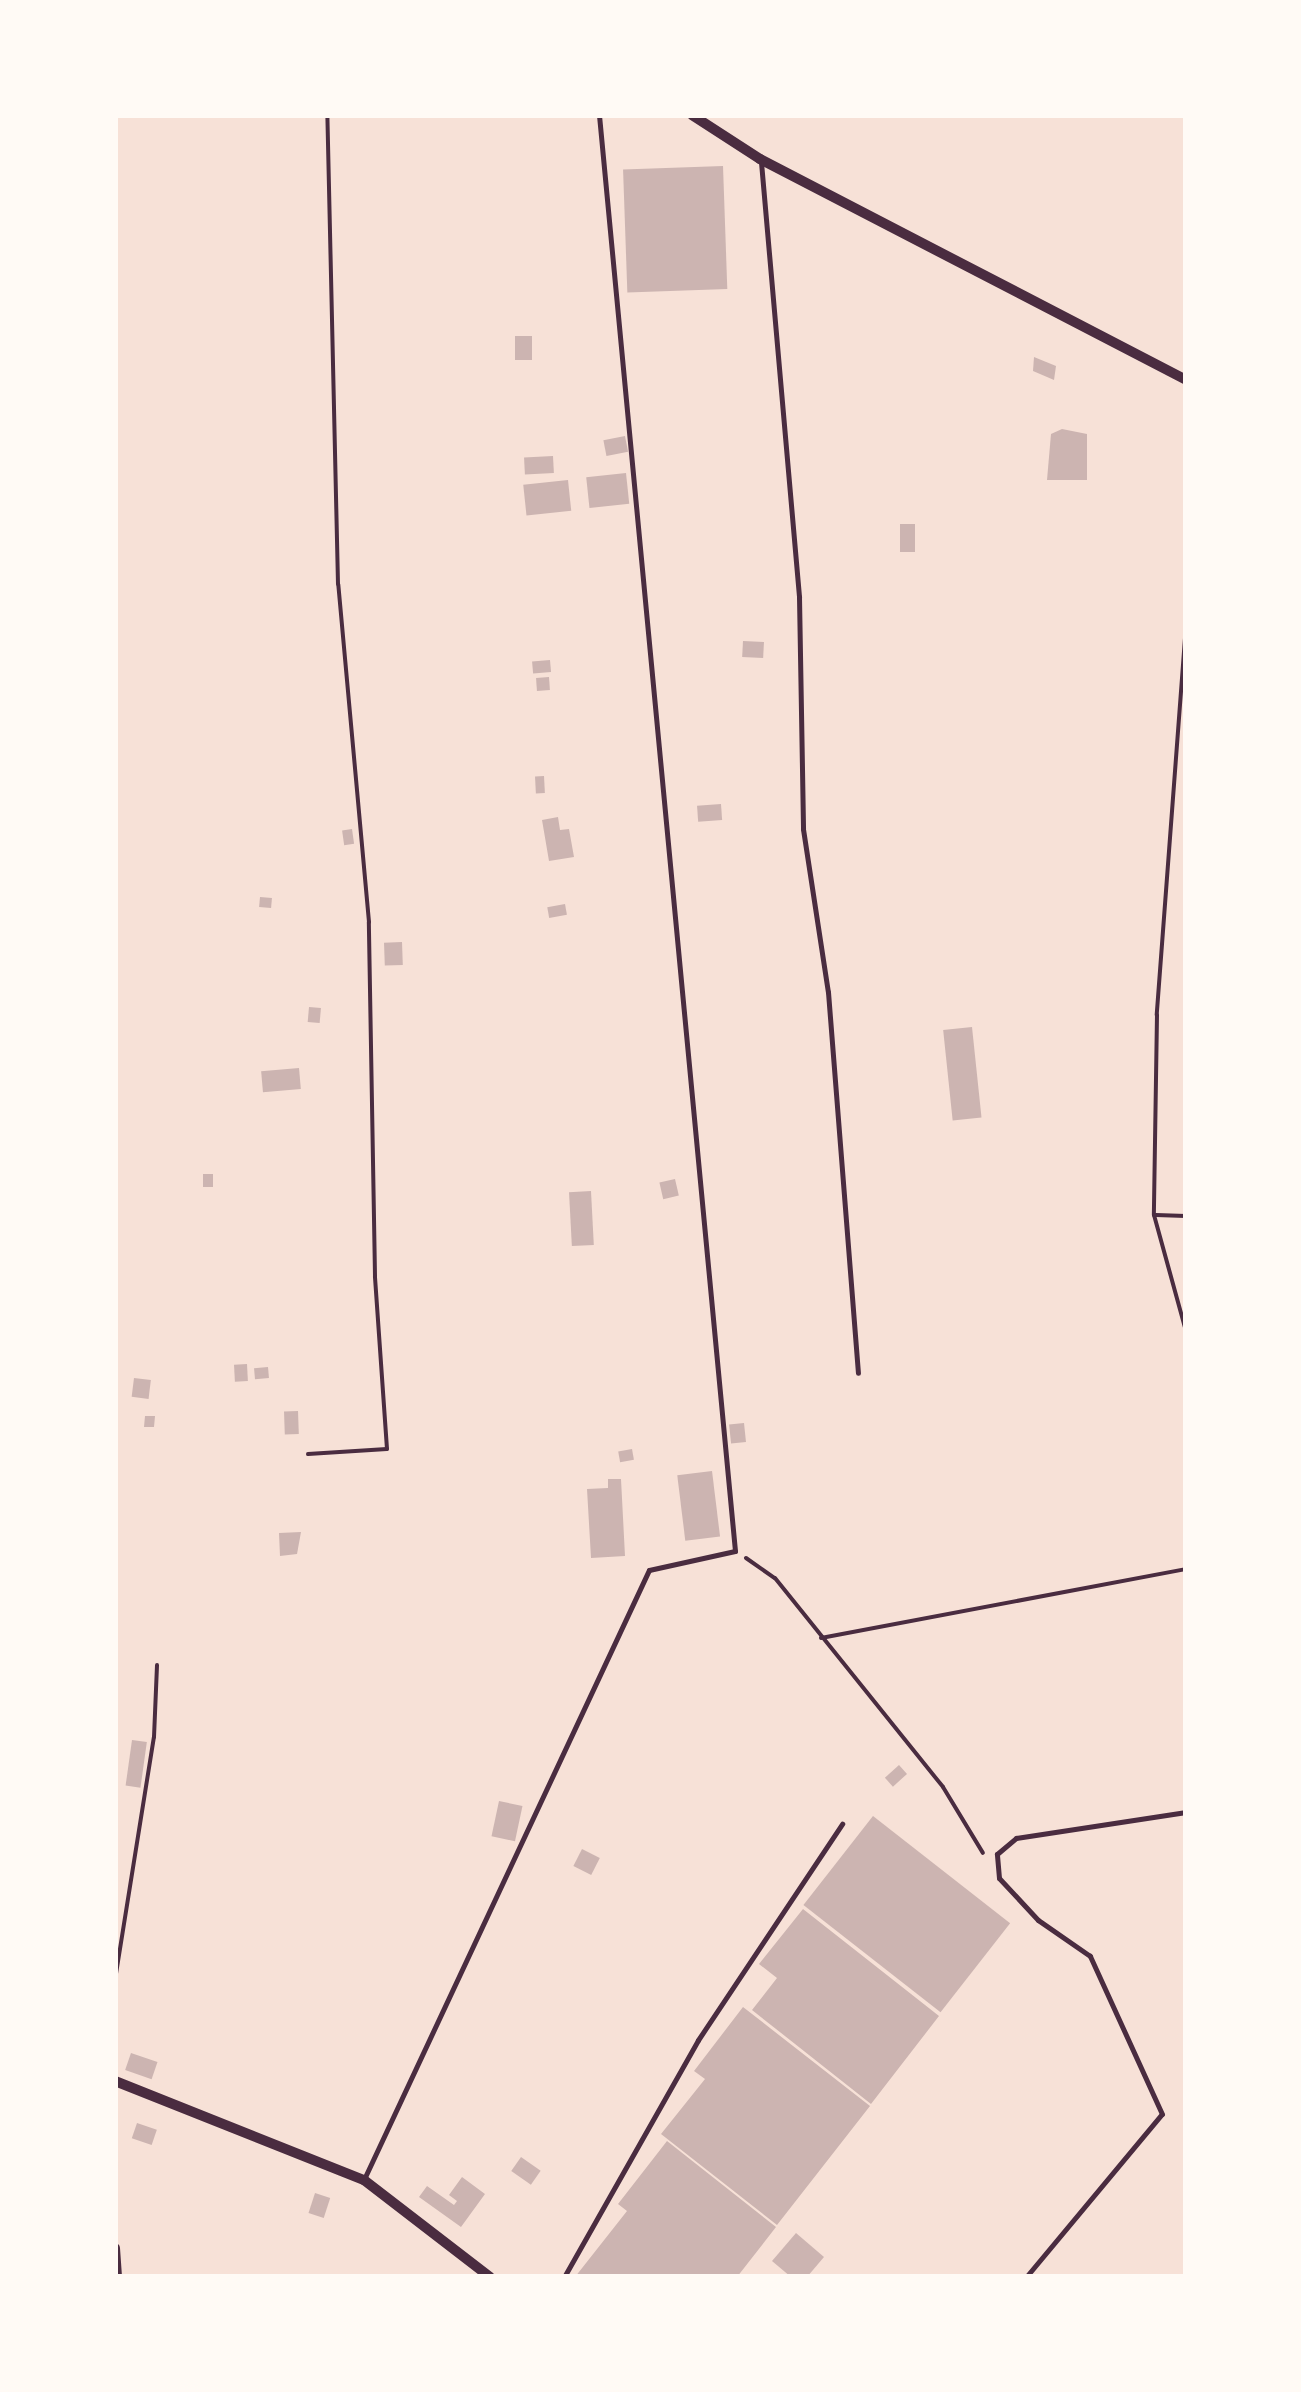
<!DOCTYPE html>
<html>
<head>
<meta charset="utf-8">
<style>
	body { margin:0 }
	#map { position:relative; width:1301px; height:2392px; overflow:hidden; background:#f7e1d7; font-family:"Playfair Display",serif }
	div>[style] { position:absolute }
	.building>* { inset:0; background:#ccb4b1; transform-origin:0 0 }
	.path>* { height:4px; margin:-2px; padding:0 2px; transform-origin:2px; border-radius:2px; background:#4a2c40 }
	.service>* { height:5px; margin:-2.5px; padding:0 2.5px; transform-origin:2.5px; border-radius:2.5px; background:#4a2c40 }
	.minor>* { height:10px; margin:-5px; padding:0 5px; transform-origin:5px; border-radius:5px; background:#4a2c40 }
	span { translate:-50% -50%; white-space:nowrap; text-align:center; line-height:1.15; -webkit-text-stroke:8px #fffaf5; paint-order:stroke }
	.frame { position:absolute; inset:0; border:118px solid #fffaf5; pointer-events:none }
</style>
</head>
<body>
<div id="map">
	<div class="building">
		<div style="left:723px;top:166px;width:123px;height:100px;rotate:88deg"></div>
		<div style="left:515px;top:336px;width:17px;height:24px"></div>
		<div style="clip-path:polygon(1034px 357px,1056px 366px,1054px 380px,1033px 371px)"></div>
		<div style="clip-path:polygon(1062px 429px,1087px 434px,1087px 480px,1047px 480px,1051px 434px)"></div>
		<div style="left:625px;top:436px;width:16px;height:22px;rotate:79deg"></div>
		<div style="left:553px;top:456px;width:17px;height:29px;rotate:87deg"></div>
		<div style="left:626px;top:473px;width:31px;height:40px;rotate:84deg"></div>
		<div style="left:568px;top:480px;width:31px;height:45px;rotate:84deg"></div>
		<div style="left:900px;top:524px;width:15px;height:28px"></div>
		<div style="left:743px;top:641px;width:21px;height:16px;rotate:3deg"></div>
		<div style="left:550px;top:660px;width:12px;height:18px;rotate:85deg"></div>
		<div style="left:549px;top:677px;width:13px;height:13px;rotate:86deg"></div>
		<div style="left:544px;top:776px;width:17px;height:9px;rotate:87deg"></div>
		<div style="left:721px;top:804px;width:16px;height:24px;rotate:86deg"></div>
		<div style="clip-path:polygon(558px 817px,560px 830px,569px 829px,574px 857px,549px 861px,542px 820px)"></div>
		<div style="left:352px;top:829px;width:15px;height:10px;rotate:82deg"></div>
		<div style="left:260px;top:897px;width:12px;height:10px;rotate:5deg"></div>
		<div style="left:565px;top:904px;width:11px;height:18px;rotate:80deg"></div>
		<div style="left:402px;top:942px;width:23px;height:18px;rotate:88deg"></div>
		<div style="left:309px;top:1007px;width:12px;height:15px;rotate:5deg"></div>
		<div style="left:972px;top:1027px;width:91px;height:29px;rotate:84deg"></div>
		<div style="left:299px;top:1068px;width:21px;height:38px;rotate:85deg"></div>
		<div style="left:203px;top:1174px;width:10px;height:13px"></div>
		<div style="left:675px;top:1179px;width:17px;height:16px;rotate:77deg"></div>
		<div style="left:591px;top:1191px;width:54px;height:22px;rotate:87deg"></div>
		<div style="left:247px;top:1364px;width:17px;height:13px;rotate:87deg"></div>
		<div style="left:268px;top:1367px;width:11px;height:14px;rotate:85deg"></div>
		<div style="left:134px;top:1378px;width:17px;height:19px;rotate:7deg"></div>
		<div style="left:298px;top:1411px;width:23px;height:14px;rotate:88deg"></div>
		<div style="clip-path:polygon(145px 1416px,155px 1416px,154px 1427px,144px 1427px)"></div>
		<div style="left:744px;top:1423px;width:19px;height:15px;rotate:84deg"></div>
		<div style="left:632px;top:1449px;width:11px;height:14px;rotate:80deg"></div>
		<div style="left:712px;top:1471px;width:66px;height:35px;rotate:83deg"></div>
		<div style="clip-path:polygon(608px 1479px,621px 1479px,625px 1556px,591px 1558px,587px 1489px,608px 1488px)"></div>
		<div style="clip-path:polygon(301px 1532px,297px 1554px,280px 1556px,279px 1533px)"></div>
		<div style="left:132px;top:1740px;width:15px;height:46px;rotate:8deg"></div>
		<div style="left:899px;top:1765px;width:12px;height:19px;rotate:48deg"></div>
		<div style="left:499px;top:1801px;width:24px;height:36px;rotate:12deg"></div>
		<div style="left:873px;top:1816px;width:174px;height:113px;rotate:38deg"></div>
		<div style="left:582px;top:1849px;width:20px;height:19px;rotate:27deg"></div>
		<div style="clip-path:polygon(803px 1909px,939px 2016px,871px 2104px,752px 2010px,777px 1978px,759px 1964px)"></div>
		<div style="clip-path:polygon(743px 2007px,870px 2106px,777px 2225px,661px 2134px,705px 2079px,694px 2071px)"></div>
		<div style="left:131px;top:2053px;width:28px;height:18px;rotate:19deg"></div>
		<div style="left:137px;top:2123px;width:21px;height:16px;rotate:19deg"></div>
		<div style="clip-path:polygon(667px 2141px,776px 2227px,737px 2277px,575px 2277px,627px 2211px,618px 2204px)"></div>
		<div style="left:521px;top:2157px;width:24px;height:17px;rotate:35deg"></div>
		<div style="clip-path:polygon(462px 2177px,485px 2194px,461px 2227px,419px 2197px,427px 2186px,454px 2205px,457px 2201px,449px 2195px)"></div>
		<div style="left:315px;top:2193px;width:16px;height:21px;rotate:18deg"></div>
		<div style="clip-path:polygon(796px 2233px,824px 2257px,807px 2277px,791px 2277px,772px 2261px)"></div>
	</div>
	<div class="path">
		<div style="left:1186px;top:625px;width:391px;rotate:94.3deg"></div>
		<div style="left:1157px;top:1015px;width:200px;rotate:90.9deg"></div>
		<div style="left:1154px;top:1215px;width:120px;rotate:74.6deg"></div>
		<div style="left:1156px;top:1215px;width:30px;rotate:2deg"></div>
		<div style="left:308px;top:1454px;width:79px;rotate:-3.6deg"></div>
		<div style="left:387px;top:1449px;width:173px;rotate:-94deg"></div>
		<div style="left:375px;top:1276px;width:354px;rotate:-91deg"></div>
		<div style="left:369px;top:922px;width:339px;rotate:-95.2deg"></div>
		<div style="left:338px;top:584px;width:469px;rotate:-91.3deg"></div>
		<div style="left:746px;top:1558px;width:35px;rotate:35deg"></div>
		<div style="left:775px;top:1578px;width:268px;rotate:51.2deg"></div>
		<div style="left:943px;top:1787px;width:77px;rotate:58.8deg"></div>
		<div style="left:821px;top:1638px;width:371px;rotate:-10.7deg"></div>
		<div style="left:115px;top:1980px;width:246px;rotate:-80.9deg"></div>
		<div style="left:154px;top:1737px;width:72px;rotate:-87.6deg"></div>
	</div>
	<div class="service">
		<div style="left:761px;top:162px;width:437px;rotate:85deg"></div>
		<div style="left:799px;top:597px;width:232px;rotate:89deg"></div>
		<div style="left:803px;top:829px;width:165px;rotate:81.3deg"></div>
		<div style="left:828px;top:992px;width:382px;rotate:85.5deg"></div>
		<div style="left:365px;top:2177px;width:670px;rotate:-64.93deg"></div>
		<div style="left:649px;top:1570px;width:88px;rotate:-12.5deg"></div>
		<div style="left:735px;top:1551px;width:1442px;rotate:-95.41deg"></div>
		<div style="left:564px;top:2277px;width:272px;rotate:-60.5deg"></div>
		<div style="left:698px;top:2040px;width:260px;rotate:-56.3deg"></div>
		<div style="left:1026px;top:2277px;width:212px;rotate:-50.2deg"></div>
		<div style="left:1162px;top:2114px;width:174px;rotate:-114.5deg"></div>
		<div style="left:1090px;top:1956px;width:63px;rotate:-145.3deg"></div>
		<div style="left:1038px;top:1920px;width:57px;rotate:-132.9deg"></div>
		<div style="left:999px;top:1878px;width:24px;rotate:-95deg"></div>
		<div style="left:997px;top:1854px;width:25px;rotate:-40deg"></div>
		<div style="left:1016px;top:1838px;width:172px;rotate:-8.7deg"></div>
	</div>
	<div class="minor">
		<div style="left:692px;top:115px;width:81px;rotate:32.9deg"></div>
		<div style="left:760px;top:159px;width:480px;rotate:27.4deg"></div>
		<div style="left:115px;top:2081px;width:268px;rotate:21.7deg"></div>
		<div style="left:364px;top:2180px;width:159px;rotate:37.6deg"></div>
		<div style="left:115px;top:2248px;width:29px;rotate:86deg"></div>
	</div>
	<div class="frame"></div>
</div>
</body>
</html>
